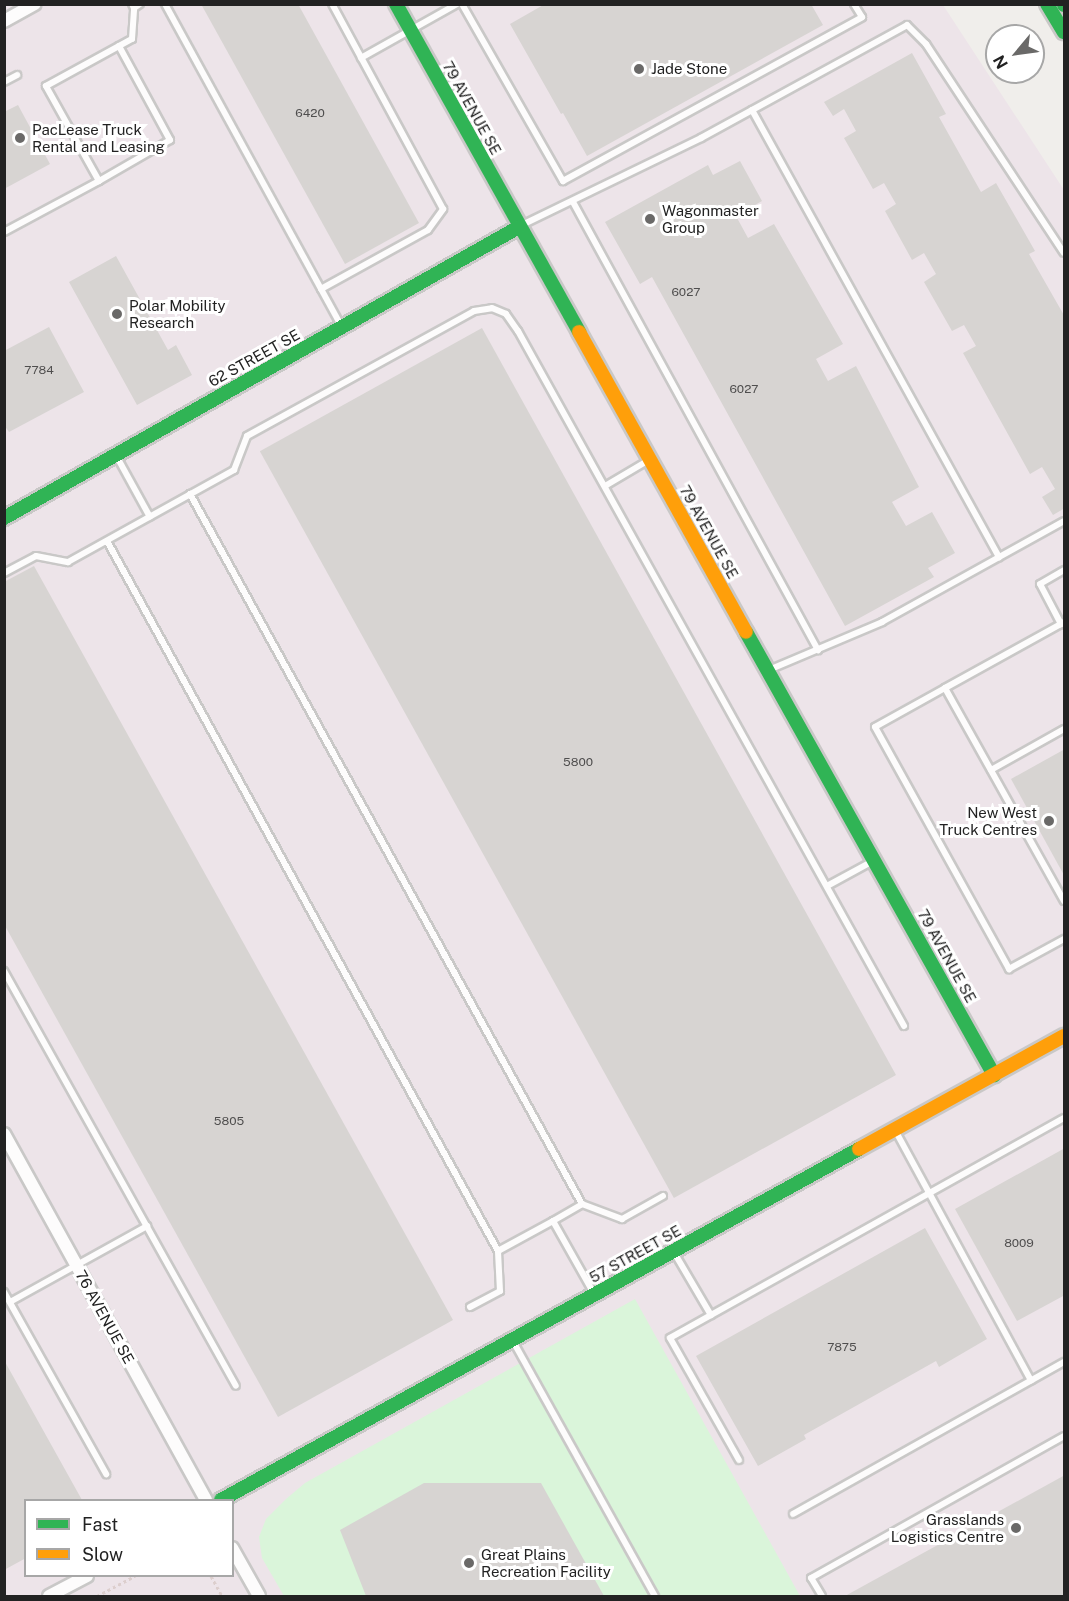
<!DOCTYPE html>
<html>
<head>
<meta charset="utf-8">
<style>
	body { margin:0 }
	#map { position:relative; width:1069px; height:1601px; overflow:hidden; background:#f0eeeb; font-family:"Public Sans",sans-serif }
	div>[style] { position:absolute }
	.industrial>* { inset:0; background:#ede4e9 }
	.park>* { inset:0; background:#daf5da }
	.building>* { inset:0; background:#d7d4d2; transform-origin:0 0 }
	.path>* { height:3px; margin-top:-1.5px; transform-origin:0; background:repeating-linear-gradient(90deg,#dccecd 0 3px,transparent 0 6px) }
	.roads { filter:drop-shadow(2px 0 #c9c8c7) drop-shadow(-2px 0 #c9c8c7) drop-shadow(0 2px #c9c8c7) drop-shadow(0 -2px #c9c8c7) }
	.lane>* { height:6px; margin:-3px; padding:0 3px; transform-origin:3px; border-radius:3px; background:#fdfcfc }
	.street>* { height:12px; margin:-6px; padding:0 6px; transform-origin:6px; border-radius:6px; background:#fdfcfc }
	.fast>* { height:14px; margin:-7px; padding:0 7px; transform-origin:7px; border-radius:7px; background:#30b455 }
	.slow>* { height:14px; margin:-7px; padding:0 7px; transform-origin:7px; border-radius:7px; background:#ff9f0a }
	.dots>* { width:16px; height:16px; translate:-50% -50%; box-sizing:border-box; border:3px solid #fff; border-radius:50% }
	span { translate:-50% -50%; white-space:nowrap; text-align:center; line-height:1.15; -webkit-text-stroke:6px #fff; paint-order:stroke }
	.number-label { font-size:12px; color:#4f4e4e }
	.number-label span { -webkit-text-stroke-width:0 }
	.poi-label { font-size:15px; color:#222 }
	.left { translate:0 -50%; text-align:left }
	.right { translate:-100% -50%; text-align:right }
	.street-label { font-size:15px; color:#222 }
	.frame { position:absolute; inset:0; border:6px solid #222; pointer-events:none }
	.legend { position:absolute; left:24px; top:1499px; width:210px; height:78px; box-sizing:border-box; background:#fff; border:2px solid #a7a7a7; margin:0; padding:8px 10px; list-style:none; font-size:18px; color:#222 }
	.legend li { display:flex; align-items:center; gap:12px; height:30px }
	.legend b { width:30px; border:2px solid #a7a7a7 }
	.north { position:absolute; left:985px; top:24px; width:60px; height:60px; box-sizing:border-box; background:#fff; border:2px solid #a7a7a7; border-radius:50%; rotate:241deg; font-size:16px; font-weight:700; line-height:24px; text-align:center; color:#222 }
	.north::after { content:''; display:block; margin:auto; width:21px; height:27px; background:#6a6968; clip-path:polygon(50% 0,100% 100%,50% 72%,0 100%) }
</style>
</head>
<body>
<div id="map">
	<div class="industrial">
		<div style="clip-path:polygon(evenodd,5px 5px,943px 5px,1064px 190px,1064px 1596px,5px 1596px,5px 5px,26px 1500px,232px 1500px,232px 1576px,26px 1576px,26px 1500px)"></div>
	</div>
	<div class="park">
		<div style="clip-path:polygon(635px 1299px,800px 1596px,284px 1596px,262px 1558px,259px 1537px,266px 1519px,286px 1499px,305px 1483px)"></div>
	</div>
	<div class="building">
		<div style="clip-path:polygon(201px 4px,298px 4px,419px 223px,345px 264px)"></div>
		<div style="clip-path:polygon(545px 4px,811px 4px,823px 25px,587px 156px,563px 113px,561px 114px,510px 24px)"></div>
		<div style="clip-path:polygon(912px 53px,946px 114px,939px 117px,981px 192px,996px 183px,1035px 251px,1029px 254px,1065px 317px,1065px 508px,1053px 515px,1042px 497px,1055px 489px,1042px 467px,1030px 474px,963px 353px,976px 346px,964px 325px,952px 331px,924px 282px,936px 274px,924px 253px,912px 260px,885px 211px,896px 204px,884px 183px,873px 189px,844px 138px,856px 131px,844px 109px,833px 116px,824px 102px)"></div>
		<div style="clip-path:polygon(18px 105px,50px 164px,4px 189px,4px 112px)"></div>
		<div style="clip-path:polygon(740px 161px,762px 201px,736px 216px,748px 238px,774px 224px,843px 344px,816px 359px,828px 381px,856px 366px,919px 487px,892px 502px,906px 526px,932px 512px,955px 553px,928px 568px,934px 577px,845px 626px,652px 277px,640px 284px,605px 222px,708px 165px,713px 175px)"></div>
		<div style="clip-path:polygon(116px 256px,168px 350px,176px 345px,192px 375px,137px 405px,69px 282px)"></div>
		<div style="clip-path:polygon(49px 327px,84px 392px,9px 432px,4px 425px,4px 351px)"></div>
		<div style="left:482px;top:328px;width:854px;height:254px;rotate:61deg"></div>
		<div style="clip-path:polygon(34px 566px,453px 1320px,278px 1417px,4px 924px,4px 582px)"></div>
		<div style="clip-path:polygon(1065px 749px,1065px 877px,1011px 779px)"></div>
		<div style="clip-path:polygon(1065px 1148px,1065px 1295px,1017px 1321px,955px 1209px)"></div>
		<div style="clip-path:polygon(925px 1228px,987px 1339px,939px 1367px,936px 1361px,804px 1435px,806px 1439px,758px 1466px,696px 1356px)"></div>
		<div style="clip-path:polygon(4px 1360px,82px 1500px,26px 1500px,26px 1558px,4px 1570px)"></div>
		<div style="clip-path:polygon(1065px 1475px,1065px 1596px,845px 1596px)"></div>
		<div style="clip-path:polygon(424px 1483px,541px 1483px,604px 1596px,366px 1596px,340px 1530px)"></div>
	</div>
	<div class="path">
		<div style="left:211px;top:1576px;width:23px;rotate:61deg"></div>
		<div style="left:97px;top:1596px;width:43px;rotate:-27.8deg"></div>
	</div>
	<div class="roads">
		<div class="lane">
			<div style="left:132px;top:4px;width:4px;rotate:63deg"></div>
			<div style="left:134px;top:8px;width:7px;rotate:-34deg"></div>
			<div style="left:165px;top:4px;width:366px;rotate:61.3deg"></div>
			<div style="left:462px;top:4px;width:204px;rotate:60.3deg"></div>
			<div style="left:563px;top:181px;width:341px;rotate:-28.7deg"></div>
			<div style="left:862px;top:17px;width:15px;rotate:-122deg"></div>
			<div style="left:361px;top:58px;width:110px;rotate:-29.4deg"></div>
			<div style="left:4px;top:82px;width:15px;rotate:-28deg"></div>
			<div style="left:752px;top:110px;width:511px;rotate:61.08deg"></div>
			<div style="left:99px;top:181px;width:82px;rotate:-30deg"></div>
			<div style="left:170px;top:140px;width:107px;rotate:-118.5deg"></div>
			<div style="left:573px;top:202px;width:511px;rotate:61.33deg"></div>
			<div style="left:522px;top:225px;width:199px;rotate:-25.9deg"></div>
			<div style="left:701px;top:138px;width:235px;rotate:-28.7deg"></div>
			<div style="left:907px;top:25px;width:27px;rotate:45deg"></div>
			<div style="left:926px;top:44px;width:250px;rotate:56.6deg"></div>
			<div style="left:4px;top:232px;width:108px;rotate:-28.2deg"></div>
			<div style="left:99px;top:181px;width:109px;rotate:-119.2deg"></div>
			<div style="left:46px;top:86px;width:98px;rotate:-28.7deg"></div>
			<div style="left:132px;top:39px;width:31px;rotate:-86deg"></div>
			<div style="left:321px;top:289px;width:122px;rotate:-28.9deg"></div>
			<div style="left:428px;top:230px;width:26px;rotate:-54deg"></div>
			<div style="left:443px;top:209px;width:233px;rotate:-118.4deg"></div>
			<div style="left:117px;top:457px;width:68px;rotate:61.2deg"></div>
			<div style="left:605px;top:486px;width:51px;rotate:-30.6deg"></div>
			<div style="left:107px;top:541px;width:811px;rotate:61.16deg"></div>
			<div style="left:498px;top:1251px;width:63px;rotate:-28.6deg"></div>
			<div style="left:553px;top:1221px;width:34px;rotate:-30deg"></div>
			<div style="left:582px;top:1204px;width:811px;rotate:-118.9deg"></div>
			<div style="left:4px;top:573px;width:36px;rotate:-28deg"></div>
			<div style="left:36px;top:556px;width:33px;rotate:11deg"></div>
			<div style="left:68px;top:562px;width:190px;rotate:-29deg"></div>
			<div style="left:234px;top:470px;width:36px;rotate:-69deg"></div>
			<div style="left:247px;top:436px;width:259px;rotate:-28.8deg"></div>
			<div style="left:474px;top:311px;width:18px;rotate:-9deg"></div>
			<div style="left:492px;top:308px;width:15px;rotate:23deg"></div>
			<div style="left:506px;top:314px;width:21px;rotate:55deg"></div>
			<div style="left:518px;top:331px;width:795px;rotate:60.95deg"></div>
			<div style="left:1064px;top:622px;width:4px;rotate:146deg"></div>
			<div style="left:1061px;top:624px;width:45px;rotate:-117.7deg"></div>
			<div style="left:1040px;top:584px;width:28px;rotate:-30deg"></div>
			<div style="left:771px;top:669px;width:121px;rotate:-22.9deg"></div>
			<div style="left:882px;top:622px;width:208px;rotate:-29deg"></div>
			<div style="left:945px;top:688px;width:132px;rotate:-28.9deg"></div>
			<div style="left:991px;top:770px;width:84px;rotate:-29.3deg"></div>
			<div style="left:827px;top:886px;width:50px;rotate:-28.6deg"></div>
			<div style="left:1064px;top:901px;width:244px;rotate:-119.2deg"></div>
			<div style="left:945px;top:688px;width:80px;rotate:150.9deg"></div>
			<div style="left:875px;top:727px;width:277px;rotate:61deg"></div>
			<div style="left:1009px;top:969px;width:63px;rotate:-28.6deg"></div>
			<div style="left:4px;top:971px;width:475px;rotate:60.8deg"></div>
			<div style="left:895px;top:1130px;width:285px;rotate:61.5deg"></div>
			<div style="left:582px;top:1204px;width:43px;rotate:20.6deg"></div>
			<div style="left:622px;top:1219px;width:47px;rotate:-29.3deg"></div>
			<div style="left:553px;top:1221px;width:81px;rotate:60.6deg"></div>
			<div style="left:675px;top:1254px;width:71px;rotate:59.5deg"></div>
			<div style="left:4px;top:1292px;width:209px;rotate:60.7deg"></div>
			<div style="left:10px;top:1302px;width:157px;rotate:-29deg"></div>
			<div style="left:470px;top:1307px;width:34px;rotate:-28deg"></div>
			<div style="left:500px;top:1291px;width:40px;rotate:-92.9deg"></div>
			<div style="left:514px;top:1343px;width:290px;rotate:60.9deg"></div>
			<div style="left:739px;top:1460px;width:140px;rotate:-119.5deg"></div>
			<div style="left:670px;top:1338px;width:451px;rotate:-29.2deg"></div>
			<div style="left:793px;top:1514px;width:311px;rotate:-29.3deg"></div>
			<div style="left:822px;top:1596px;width:21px;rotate:-121deg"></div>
			<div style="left:811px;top:1578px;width:290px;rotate:-29.3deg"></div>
		</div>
		<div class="street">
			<div style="left:4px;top:21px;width:35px;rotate:-29deg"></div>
			<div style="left:4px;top:1134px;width:418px;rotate:61.1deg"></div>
			<div style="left:232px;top:1548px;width:55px;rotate:60.6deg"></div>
			<div style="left:49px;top:1596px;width:43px;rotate:-27.8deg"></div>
		</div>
		<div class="fast">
			<div style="left:396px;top:4px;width:376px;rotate:60.8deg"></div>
			<div style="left:1047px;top:4px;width:33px;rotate:59deg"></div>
			<div style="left:1064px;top:4px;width:1px;rotate:90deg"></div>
			<div style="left:4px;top:518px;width:592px;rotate:-29.47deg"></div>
			<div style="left:746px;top:632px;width:508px;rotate:60.76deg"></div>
			<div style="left:221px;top:1500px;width:728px;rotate:-28.82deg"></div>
		</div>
		<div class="slow">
			<div style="left:579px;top:332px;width:343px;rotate:60.9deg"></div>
			<div style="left:859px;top:1149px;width:234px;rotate:-28.9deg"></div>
		</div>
	</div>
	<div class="dots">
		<div style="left:639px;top:69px;background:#6a6968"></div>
		<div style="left:20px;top:138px;background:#6a6968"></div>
		<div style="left:650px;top:219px;background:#6a6968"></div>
		<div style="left:117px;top:314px;background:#6a6968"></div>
		<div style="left:1049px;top:821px;background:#6a6968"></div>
		<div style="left:1016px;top:1528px;background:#6a6968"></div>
		<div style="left:469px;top:1563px;background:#6a6968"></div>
	</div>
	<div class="number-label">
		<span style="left:310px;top:114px">6420</span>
		<span style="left:686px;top:293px">6027</span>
		<span style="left:39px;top:371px">7784</span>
		<span style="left:744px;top:390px">6027</span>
		<span style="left:578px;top:763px">5800</span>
		<span style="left:229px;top:1122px">5805</span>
		<span style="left:1019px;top:1244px">8009</span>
		<span style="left:842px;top:1348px">7875</span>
	</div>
	<div class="poi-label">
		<span class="left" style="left:651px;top:69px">Jade Stone</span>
		<span class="left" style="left:32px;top:138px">PacLease Truck<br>Rental and Leasing</span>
		<span class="left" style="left:662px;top:219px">Wagonmaster<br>Group</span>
		<span class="left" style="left:129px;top:314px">Polar Mobility<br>Research</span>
		<span class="right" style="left:1037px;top:821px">New West<br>Truck Centres</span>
		<span class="right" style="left:1004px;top:1528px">Grasslands<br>Logistics Centre</span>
		<span class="left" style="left:481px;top:1563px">Great Plains<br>Recreation Facility</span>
	</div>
	<div class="street-label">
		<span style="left:472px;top:108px;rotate:61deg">79 AVENUE SE</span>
		<span style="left:254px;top:358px;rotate:-29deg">62 STREET SE</span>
		<span style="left:709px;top:532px;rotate:61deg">79 AVENUE SE</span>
		<span style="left:947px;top:956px;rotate:61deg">79 AVENUE SE</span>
		<span style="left:635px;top:1254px;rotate:-29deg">57 STREET SE</span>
		<span style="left:105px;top:1317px;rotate:61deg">76 AVENUE SE</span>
	</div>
	<div class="frame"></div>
	<ul class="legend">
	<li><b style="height:8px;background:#30b455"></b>Fast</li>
	<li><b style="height:8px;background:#ff9f0a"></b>Slow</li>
	</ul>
	<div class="north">N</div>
</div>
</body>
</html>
